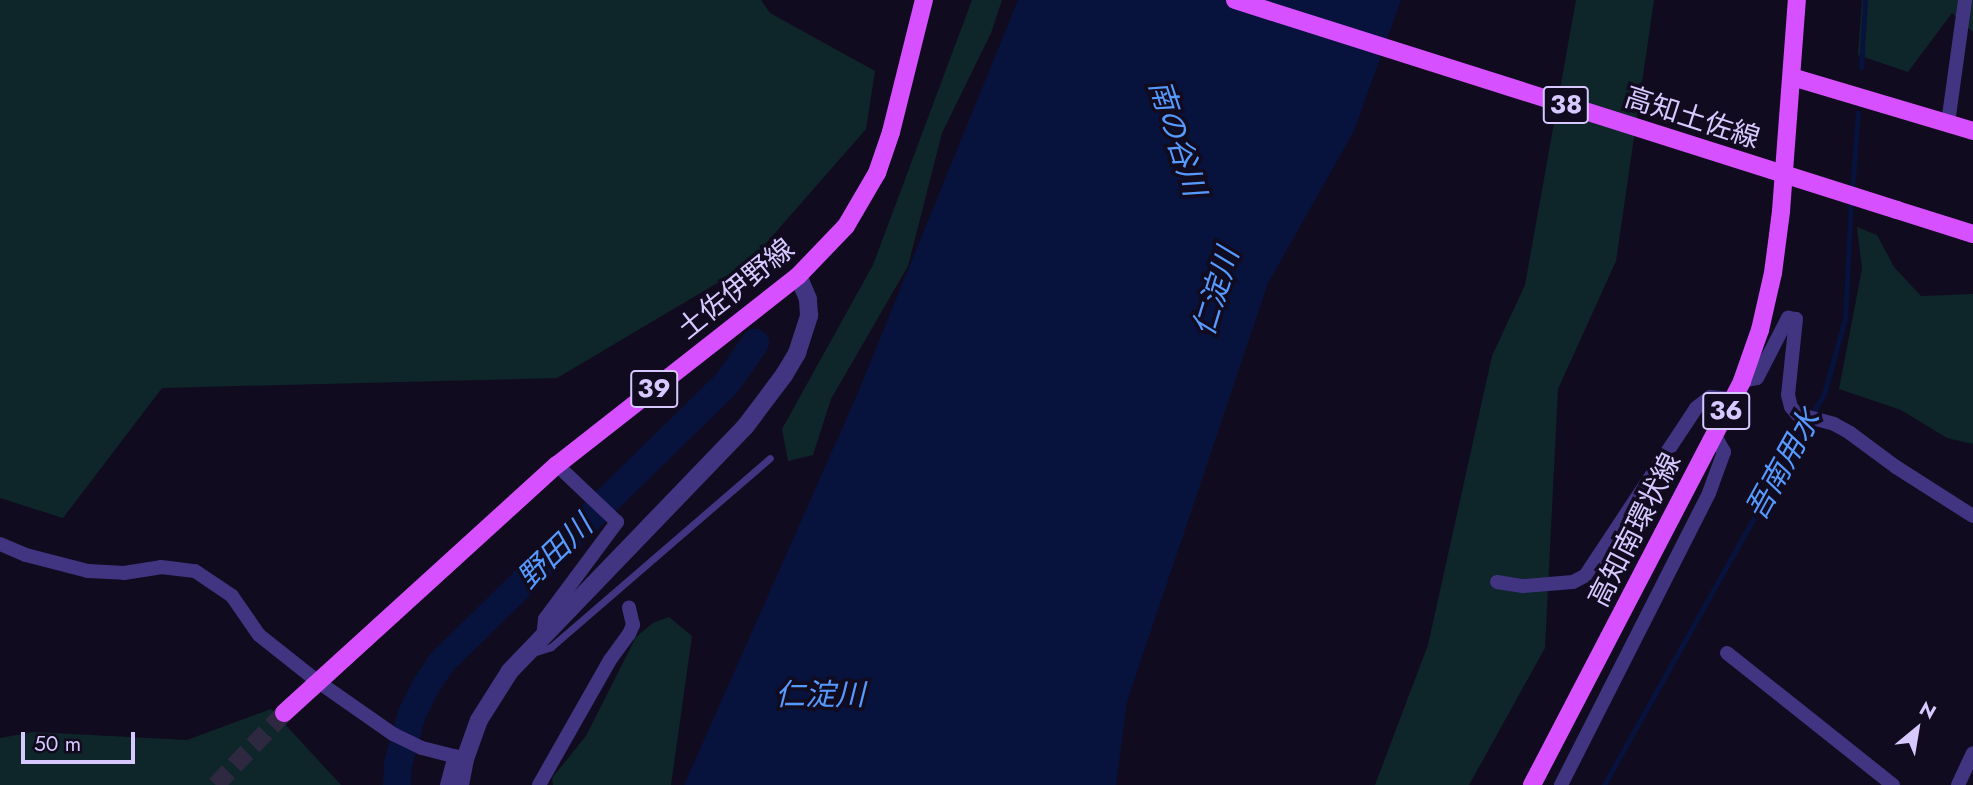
<!DOCTYPE html>
<html>
<head>
<meta charset="utf-8">
<style>
	body { margin:0 }
	#map { position:relative; width:1973px; height:785px; overflow:hidden; background:#110b1f; font-family:Jost,"Noto Sans JP",sans-serif }
	div>[style] { position:absolute }
	.green>* { inset:0; background:#0e2629 }
	.water>* { inset:0; background:#07133c }
	.stream>* { height:4.5px; margin:-2.25px; padding:0 2.25px; transform-origin:2.25px; border-radius:2.25px; background:#07133c }
	.river>* { height:28px; margin:-14px; padding:0 14px; transform-origin:14px; border-radius:14px; background:#07133c }
	.primary-tunnel>* { height:18px; margin-top:-9px; transform-origin:0; background:repeating-linear-gradient(90deg,#2f2841 0 18px,transparent 0 27px) }
	.service>* { height:7px; margin:-3.5px; padding:0 3.5px; transform-origin:3.5px; border-radius:3.5px; background:#413480 }
	.minor>* { height:14px; margin:-7px; padding:0 7px; transform-origin:7px; border-radius:7px; background:#413480 }
	.tertiary>* { height:18px; margin:-9px; padding:0 9px; transform-origin:9px; border-radius:9px; background:#413480 }
	.primary>* { height:18px; margin:-9px; padding:0 9px; transform-origin:9px; border-radius:9px; background:#d650ff }
	.primary-bridge>* { height:18px; margin:-9px; padding:0 9px; transform-origin:9px; border-radius:9px; background:#d650ff }
	span { translate:-50% -50%; white-space:nowrap; text-align:center; line-height:1.15; -webkit-text-stroke:7px #110b1f; paint-order:stroke }
	.shield-label span { padding:2px 5px; background:#110b1f; border:2px solid; border-radius:5px; -webkit-text-stroke-width:0 }
	.shield-label { font-size:26px; color:#d7c9ff; font-weight:700 }
	.street-label { font-size:28px; color:#d7c9ff }
	.water-label { font-size:30px; color:#579aff; font-style:italic }
	.north { position:absolute; left:1882px; top:694px; width:70px; height:70px; -webkit-text-stroke:5px #110b1f; paint-order:stroke; rotate:30deg; font-size:19px; font-weight:700; line-height:28px; text-align:center; color:#d7c9ff }
	.north::after { content:''; display:block; margin:auto; width:24px; height:32px; background:#d7c9ff; clip-path:polygon(50% 0,100% 100%,50% 72%,0 100%) }
	.scale { position:absolute; left:21px; top:732px; width:114px; height:32px; box-sizing:border-box; border:4px solid #d7c9ff; border-top:0; padding-left:9px; font-size:21px; line-height:24px; white-space:nowrap; color:#d7c9ff; -webkit-text-stroke:5px #110b1f; paint-order:stroke }
</style>
</head>
<body>
<div id="map">
	<div class="green">
		<div style="clip-path:polygon(0 0,761px 0,770px 13px,875px 71px,866px 129px,746px 266px,557px 378px,162px 388px,63px 518px,0 498px)"></div>
		<div style="clip-path:polygon(972px 0,1002px 0,991px 33px,942px 133px,908px 266px,831px 399px,813px 455px,788px 461px,782px 429px,873px 265px)"></div>
		<div style="clip-path:polygon(1576px 0,1654px 0,1616px 261px,1558px 389px,1545px 648px,1469px 785px,1375px 785px,1428px 645px,1492px 356px,1525px 285px)"></div>
		<div style="clip-path:polygon(1862px 0,1973px 0,1973px 32px,1952px 13px,1908px 72px,1858px 55px)"></div>
		<div style="clip-path:polygon(1857px 227px,1877px 235px,1894px 267px,1921px 296px,1973px 294px,1973px 444px,1947px 438px,1901px 410px,1839px 389px,1862px 269px)"></div>
		<div style="clip-path:polygon(669px 617px,692px 636px,671px 785px,553px 785px,552px 778px,586px 736px,636px 637px,653px 623px)"></div>
		<div style="clip-path:polygon(271px 709px,341px 785px,0 785px,0 738px,33px 732px,187px 740px)"></div>
	</div>
	<div class="water">
		<div style="clip-path:polygon(1018px 0,1401px 0,1354px 131px,1268px 283px,1127px 702px,1116px 785px,684px 785px,857px 395px)"></div>
	</div>
	<div class="stream">
		<div style="left:1861px;top:68px;width:68px;rotate:-86.6deg"></div>
		<div style="left:1852px;top:192px;width:79px;rotate:-85.7deg"></div>
		<div style="left:1812px;top:414px;width:23px;rotate:-59deg"></div>
		<div style="left:1824px;top:394px;width:78px;rotate:-74.4deg"></div>
		<div style="left:1845px;top:319px;width:118px;rotate:-87.1deg"></div>
		<div style="left:1604px;top:785px;width:417px;rotate:-60.7deg"></div>
	</div>
	<div class="river">
		<div style="left:397px;top:785px;width:21px;rotate:-87deg"></div>
		<div style="left:398px;top:764px;width:52px;rotate:-74.4deg"></div>
		<div style="left:412px;top:714px;width:30px;rotate:-64deg"></div>
		<div style="left:425px;top:687px;width:29px;rotate:-56deg"></div>
		<div style="left:441px;top:663px;width:400px;rotate:-44.4deg"></div>
		<div style="left:727px;top:383px;width:49px;rotate:-55deg"></div>
	</div>
	<div class="primary-tunnel">
		<div style="left:216px;top:785px;width:99px;rotate:-46.6deg"></div>
	</div>
	<div class="service">
		<div style="left:533px;top:653px;width:19px;rotate:-18deg"></div>
		<div style="left:551px;top:647px;width:289px;rotate:-40.8deg"></div>
	</div>
	<div class="minor">
		<div style="left:1948px;top:123px;width:124px;rotate:-82.1deg"></div>
		<div style="left:1742px;top:381px;width:15px;rotate:-11deg"></div>
		<div style="left:1757px;top:378px;width:68px;rotate:-62.7deg"></div>
		<div style="left:1788px;top:318px;width:8px;rotate:7deg"></div>
		<div style="left:1796px;top:319px;width:76px;rotate:96deg"></div>
		<div style="left:1788px;top:395px;width:12px;rotate:76deg"></div>
		<div style="left:1791px;top:407px;width:9px;rotate:49deg"></div>
		<div style="left:1797px;top:414px;width:38px;rotate:15deg"></div>
		<div style="left:1834px;top:424px;width:18px;rotate:29deg"></div>
		<div style="left:1850px;top:433px;width:57px;rotate:36.5deg"></div>
		<div style="left:1896px;top:467px;width:91px;rotate:32.5deg"></div>
		<div style="left:0;top:544px;width:28px;rotate:23deg"></div>
		<div style="left:26px;top:555px;width:64px;rotate:14.5deg"></div>
		<div style="left:88px;top:571px;width:36px;rotate:3deg"></div>
		<div style="left:124px;top:573px;width:37px;rotate:-9deg"></div>
		<div style="left:161px;top:567px;width:34px;rotate:7deg"></div>
		<div style="left:195px;top:571px;width:45px;rotate:34deg"></div>
		<div style="left:232px;top:596px;width:47px;rotate:55.3deg"></div>
		<div style="left:259px;top:635px;width:74px;rotate:38.4deg"></div>
		<div style="left:317px;top:681px;width:93px;rotate:34.9deg"></div>
		<div style="left:393px;top:734px;width:32px;rotate:26deg"></div>
		<div style="left:422px;top:748px;width:44px;rotate:14.3deg"></div>
		<div style="left:1497px;top:582px;width:26px;rotate:9deg"></div>
		<div style="left:1523px;top:586px;width:50px;rotate:-4.6deg"></div>
		<div style="left:1573px;top:582px;width:13px;rotate:-27deg"></div>
		<div style="left:1585px;top:576px;width:201px;rotate:-56.5deg"></div>
		<div style="left:1696px;top:408px;width:18px;rotate:-38deg"></div>
		<div style="left:1710px;top:397px;width:23px;rotate:5deg"></div>
		<div style="left:543px;top:638px;width:19px;rotate:-84deg"></div>
		<div style="left:545px;top:619px;width:121px;rotate:-53.4deg"></div>
		<div style="left:617px;top:522px;width:83px;rotate:-136.5deg"></div>
		<div style="left:1727px;top:653px;width:212px;rotate:38.5deg"></div>
		<div style="left:447px;top:785px;width:30px;rotate:-75deg"></div>
		<div style="left:539px;top:785px;width:144px;rotate:-60.4deg"></div>
		<div style="left:610px;top:660px;width:32px;rotate:-54deg"></div>
		<div style="left:629px;top:634px;width:10px;rotate:-66deg"></div>
		<div style="left:633px;top:625px;width:18px;rotate:-103deg"></div>
		<div style="left:1561px;top:785px;width:327px;rotate:-63.1deg"></div>
		<div style="left:1709px;top:493px;width:44px;rotate:-69.9deg"></div>
		<div style="left:1724px;top:452px;width:21px;rotate:-119deg"></div>
		<div style="left:1958px;top:785px;width:35px;rotate:-65deg"></div>
	</div>
	<div class="tertiary">
		<div style="left:460px;top:785px;width:26px;rotate:-79deg"></div>
		<div style="left:465px;top:759px;width:41px;rotate:-70.3deg"></div>
		<div style="left:479px;top:720px;width:58px;rotate:-57.7deg"></div>
		<div style="left:510px;top:671px;width:339px;rotate:-46.1deg"></div>
		<div style="left:745px;top:427px;width:65px;rotate:-53.1deg"></div>
		<div style="left:784px;top:375px;width:26px;rotate:-59deg"></div>
		<div style="left:797px;top:353px;width:40px;rotate:-72deg"></div>
		<div style="left:809px;top:315px;width:16px;rotate:-94deg"></div>
		<div style="left:808px;top:299px;width:25px;rotate:-113deg"></div>
	</div>
	<div class="primary">
		<div style="left:1792px;top:77px;width:189px;rotate:16.6deg"></div>
		<div style="left:1897px;top:210px;width:80px;rotate:17.5deg"></div>
		<div style="left:284px;top:713px;width:369px;rotate:-42.3deg"></div>
		<div style="left:557px;top:465px;width:306px;rotate:-38.1deg"></div>
		<div style="left:798px;top:276px;width:69px;rotate:-46.2deg"></div>
		<div style="left:846px;top:226px;width:61px;rotate:-59.7deg"></div>
		<div style="left:877px;top:173px;width:43px;rotate:-71.1deg"></div>
		<div style="left:891px;top:132px;width:136px;rotate:-76deg"></div>
		<div style="left:1532px;top:785px;width:455px;rotate:-62.5deg"></div>
		<div style="left:1742px;top:381px;width:54px;rotate:-70.6deg"></div>
		<div style="left:1760px;top:330px;width:58px;rotate:-77.2deg"></div>
		<div style="left:1773px;top:273px;width:63px;rotate:-82.6deg"></div>
		<div style="left:1781px;top:211px;width:212px;rotate:-85.7deg"></div>
	</div>
	<div class="primary-bridge">
		<div style="left:1235px;top:0;width:695px;rotate:17.6deg"></div>
	</div>
	<div class="shield-label">
		<span style="left:1566px;top:105px">38</span>
		<span style="left:654px;top:389px">39</span>
		<span style="left:1726px;top:411px">36</span>
	</div>
	<div class="street-label">
		<span style="left:1692px;top:118px;rotate:18deg">高知土佐線</span>
		<span style="left:736px;top:289px;rotate:-39deg">土佐伊野線</span>
		<span style="left:1635px;top:530px;rotate:-63deg">高知南環状線</span>
	</div>
	<div class="water-label">
		<span style="left:1177px;top:138px;rotate:72deg">南の谷川</span>
		<span style="left:1216px;top:292px;rotate:-73deg">仁淀川</span>
		<span style="left:1783px;top:465px;rotate:-61deg">吾南用水</span>
		<span style="left:555px;top:552px;rotate:-44deg">野田川</span>
		<span style="left:820px;top:695px">仁淀川</span>
	</div>
	<div class="north">N</div>
	<div class="scale">50 m</div>
</div>
</body>
</html>
